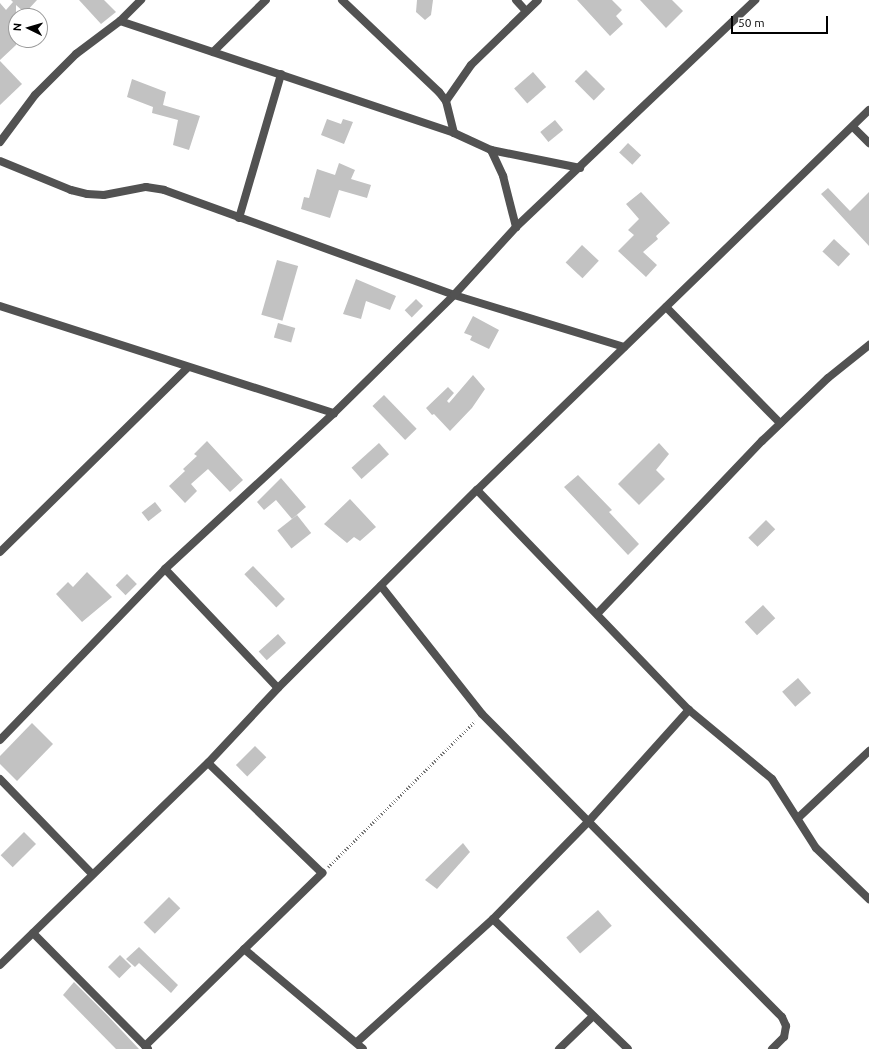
<!DOCTYPE html>
<html>
<head>
<meta charset="utf-8">
<style>
	body { margin:0 }
	#map { position:relative; width:869px; height:1049px; overflow:hidden; background:#fff; font-family:Ubuntu,sans-serif }
	div>[style] { position:absolute }
	.building>* { inset:0; background:#c2c2c2; transform-origin:0 0 }
	.path>* { height:2.5px; margin-top:-1.25px; transform-origin:0; background:repeating-linear-gradient(90deg,#747474 0 1px,transparent 0 3px) }
	.street>* { height:8px; margin:-4px; padding:0 4px; transform-origin:4px; border-radius:4px; background:#525252 }
	span { translate:-50% -50%; white-space:nowrap; text-align:center; line-height:1.15; -webkit-text-stroke:3px #fff; paint-order:stroke }
	.north { position:absolute; left:8px; top:8px; width:40px; height:40px; box-sizing:border-box; background:#fff; border:1px solid #999; border-radius:50%; rotate:275deg; font-size:11px; font-weight:700; line-height:16px; text-align:center; color:#000 }
	.north::after { content:''; display:block; margin:auto; width:14px; height:18px; background:#000; clip-path:polygon(50% 0,100% 100%,50% 72%,0 100%) }
	.scale { position:absolute; left:731px; top:16px; width:97px; height:18px; box-sizing:border-box; border:2px solid #000; border-top:0; padding-left:5px; font-size:12px; line-height:14px; white-space:nowrap; color:#000; -webkit-text-stroke:3px #fff; paint-order:stroke }
</style>
</head>
<body>
<div id="map">
	<div class="building">
		<div style="clip-path:polygon(11px 0,37px 0,25px 13px,16px 5px,16px 45px,0 60px,0 3px,6px 10px,13px 2px)"></div>
		<div style="clip-path:polygon(79px 0,104px 0,116px 12px,101px 24px)"></div>
		<div style="clip-path:polygon(417px 0,433px 0,431px 15px,425px 20px,416px 12px)"></div>
		<div style="clip-path:polygon(577px 0,612px 0,622px 10px,616px 16px,623px 24px,610px 36px)"></div>
		<div style="clip-path:polygon(640px 0,672px 0,683px 11px,666px 28px)"></div>
		<div style="clip-path:polygon(0 61px,22px 84px,0 105px)"></div>
		<div style="left:586px;top:70px;width:27px;height:16px;rotate:45deg"></div>
		<div style="left:533px;top:72px;width:20px;height:25px;rotate:49deg"></div>
		<div style="clip-path:polygon(132px 79px,166px 92px,163px 105px,200px 116px,189px 150px,173px 145px,178px 120px,152px 113px,153px 107px,127px 97px)"></div>
		<div style="clip-path:polygon(327px 119px,341px 124px,343px 119px,353px 122px,344px 144px,321px 135px)"></div>
		<div style="left:555px;top:120px;width:13px;height:19px;rotate:51deg"></div>
		<div style="left:628px;top:143px;width:18px;height:13px;rotate:43deg"></div>
		<div style="clip-path:polygon(339px 163px,355px 170px,351px 179px,371px 185px,367px 198px,339px 190px,330px 218px,301px 209px,304px 197px,309px 198px,317px 169px,335px 175px)"></div>
		<div style="clip-path:polygon(828px 188px,850px 211px,869px 192px,869px 246px,821px 194px)"></div>
		<div style="clip-path:polygon(641px 192px,670px 223px,656px 236px,658px 239px,643px 252px,657px 265px,646px 277px,618px 251px,634px 235px,628px 230px,639px 219px,626px 204px)"></div>
		<div style="left:834px;top:239px;width:22px;height:17px;rotate:43deg"></div>
		<div style="left:582px;top:245px;width:23px;height:24px;rotate:43deg"></div>
		<div style="left:277px;top:260px;width:22px;height:57px;rotate:16deg"></div>
		<div style="clip-path:polygon(356px 279px,396px 296px,390px 310px,366px 301px,361px 319px,343px 314px)"></div>
		<div style="left:416px;top:299px;width:10px;height:16px;rotate:45deg"></div>
		<div style="clip-path:polygon(473px 316px,499px 330px,489px 349px,470px 340px,472px 336px,464px 333px)"></div>
		<div style="left:278px;top:323px;width:18px;height:15px;rotate:16deg"></div>
		<div style="clip-path:polygon(473px 375px,485px 389px,472px 408px,450px 431px,434px 414px,432px 415px,426px 408px,448px 387px,454px 393px,447px 401px,449px 403px)"></div>
		<div style="left:384px;top:395px;width:47px;height:16px;rotate:46deg"></div>
		<div style="clip-path:polygon(207px 441px,243px 480px,230px 492px,208px 469px,191px 484px,197px 491px,185px 503px,169px 486px,185px 471px,183px 469px,197px 456px,194px 454px)"></div>
		<div style="left:379px;top:443px;width:15px;height:37px;rotate:48deg"></div>
		<div style="clip-path:polygon(659px 443px,669px 454px,656px 470px,665px 479px,639px 505px,618px 484px)"></div>
		<div style="clip-path:polygon(578px 475px,612px 510px,609px 512px,639px 544px,628px 555px,564px 487px)"></div>
		<div style="clip-path:polygon(281px 478px,306px 507px,292px 519px,276px 500px,264px 510px,257px 502px)"></div>
		<div style="clip-path:polygon(350px 499px,376px 527px,360px 541px,354px 537px,347px 543px,324px 524px)"></div>
		<div style="left:155px;top:502px;width:11px;height:17px;rotate:52deg"></div>
		<div style="left:297px;top:515px;width:23px;height:25px;rotate:52deg"></div>
		<div style="left:766px;top:520px;width:13px;height:25px;rotate:45deg"></div>
		<div style="left:253px;top:566px;width:46px;height:12px;rotate:46deg"></div>
		<div style="clip-path:polygon(87px 572px,112px 597px,82px 622px,56px 594px,68px 582px,73px 587px)"></div>
		<div style="left:127px;top:574px;width:14px;height:16px;rotate:45deg"></div>
		<div style="left:763px;top:605px;width:18px;height:25px;rotate:47deg"></div>
		<div style="left:278px;top:634px;width:12px;height:26px;rotate:48deg"></div>
		<div style="left:798px;top:678px;width:20px;height:21px;rotate:49deg"></div>
		<div style="clip-path:polygon(32px 723px,53px 744px,17px 781px,0 764px,0 756px)"></div>
		<div style="left:255px;top:746px;width:16px;height:27px;rotate:45deg"></div>
		<div style="left:24px;top:832px;width:17px;height:33px;rotate:45deg"></div>
		<div style="clip-path:polygon(463px 843px,470px 852px,437px 889px,425px 880px)"></div>
		<div style="left:169px;top:897px;width:16px;height:36px;rotate:45deg"></div>
		<div style="left:598px;top:910px;width:21px;height:42px;rotate:49deg"></div>
		<div style="clip-path:polygon(139px 947px,178px 985px,171px 993px,139px 963px,135px 967px,126px 959px)"></div>
		<div style="left:120px;top:955px;width:16px;height:17px;rotate:45deg"></div>
		<div style="clip-path:polygon(74px 982px,108px 1016px,139px 1049px,116px 1049px,63px 995px)"></div>
	</div>
	<div class="path">
		<div style="left:328px;top:867px;width:207px;rotate:-44.8deg"></div>
	</div>
	<div class="street">
		<div style="left:342px;top:0;width:134px;rotate:43.5deg"></div>
		<div style="left:439px;top:92px;width:11px;rotate:52deg"></div>
		<div style="left:446px;top:101px;width:33px;rotate:76deg"></div>
		<div style="left:516px;top:0;width:15px;rotate:48deg"></div>
		<div style="left:120px;top:21px;width:352px;rotate:18.5deg"></div>
		<div style="left:454px;top:133px;width:41px;rotate:24.7deg"></div>
		<div style="left:491px;top:150px;width:91px;rotate:11.4deg"></div>
		<div style="left:213px;top:52px;width:74px;rotate:-44.5deg"></div>
		<div style="left:446px;top:101px;width:44px;rotate:-55.2deg"></div>
		<div style="left:471px;top:65px;width:93px;rotate:-44.1deg"></div>
		<div style="left:853px;top:127px;width:23px;rotate:45deg"></div>
		<div style="left:0;top:142px;width:59px;rotate:-53.3deg"></div>
		<div style="left:35px;top:95px;width:58px;rotate:-45deg"></div>
		<div style="left:76px;top:54px;width:55px;rotate:-36.9deg"></div>
		<div style="left:120px;top:21px;width:30px;rotate:-45deg"></div>
		<div style="left:491px;top:150px;width:29px;rotate:65deg"></div>
		<div style="left:503px;top:176px;width:53px;rotate:75.7deg"></div>
		<div style="left:0;top:161px;width:77px;rotate:22.2deg"></div>
		<div style="left:71px;top:190px;width:16px;rotate:14deg"></div>
		<div style="left:87px;top:194px;width:17px;rotate:3deg"></div>
		<div style="left:104px;top:195px;width:43px;rotate:-10.8deg"></div>
		<div style="left:146px;top:187px;width:18px;rotate:9deg"></div>
		<div style="left:164px;top:190px;width:308px;rotate:19.9deg"></div>
		<div style="left:454px;top:295px;width:178px;rotate:17deg"></div>
		<div style="left:239px;top:218px;width:150px;rotate:-73.7deg"></div>
		<div style="left:0;top:306px;width:351px;rotate:17.8deg"></div>
		<div style="left:666px;top:307px;width:163px;rotate:45.5deg"></div>
		<div style="left:477px;top:490px;width:306px;rotate:46.1deg"></div>
		<div style="left:689px;top:710px;width:108px;rotate:39.7deg"></div>
		<div style="left:772px;top:779px;width:82px;rotate:57.5deg"></div>
		<div style="left:816px;top:848px;width:74px;rotate:43.9deg"></div>
		<div style="left:0;top:552px;width:262px;rotate:-44.5deg"></div>
		<div style="left:165px;top:569px;width:164px;rotate:46.5deg"></div>
		<div style="left:381px;top:586px;width:163px;rotate:51.7deg"></div>
		<div style="left:482px;top:714px;width:426px;rotate:45.3deg"></div>
		<div style="left:782px;top:1017px;width:10px;rotate:66deg"></div>
		<div style="left:786px;top:1026px;width:11px;rotate:100deg"></div>
		<div style="left:784px;top:1037px;width:17px;rotate:135deg"></div>
		<div style="left:598px;top:613px;width:238px;rotate:-46.4deg"></div>
		<div style="left:762px;top:441px;width:91px;rotate:-43.7deg"></div>
		<div style="left:828px;top:378px;width:53px;rotate:-38.8deg"></div>
		<div style="left:0;top:740px;width:238px;rotate:-46deg"></div>
		<div style="left:165px;top:569px;width:230px;rotate:-42.7deg"></div>
		<div style="left:334px;top:413px;width:168px;rotate:-44.5deg"></div>
		<div style="left:454px;top:295px;width:92px;rotate:-47.6deg"></div>
		<div style="left:516px;top:227px;width:330px;rotate:-43.5deg"></div>
		<div style="left:0;top:779px;width:132px;rotate:45.9deg"></div>
		<div style="left:798px;top:818px;width:98px;rotate:-43.3deg"></div>
		<div style="left:493px;top:919px;width:187px;rotate:43.9deg"></div>
		<div style="left:33px;top:933px;width:163px;rotate:45.2deg"></div>
		<div style="left:244px;top:949px;width:155px;rotate:40deg"></div>
		<div style="left:0;top:965px;width:290px;rotate:-44.2deg"></div>
		<div style="left:208px;top:763px;width:103px;rotate:-47deg"></div>
		<div style="left:278px;top:688px;width:281px;rotate:-44.9deg"></div>
		<div style="left:477px;top:490px;width:546px;rotate:-44.11deg"></div>
		<div style="left:357px;top:1042px;width:183px;rotate:-42.1deg"></div>
		<div style="left:493px;top:919px;width:136px;rotate:-45.6deg"></div>
		<div style="left:588px;top:822px;width:151px;rotate:-48deg"></div>
		<div style="left:145px;top:1046px;width:248px;rotate:-44.3deg"></div>
		<div style="left:322px;top:873px;width:158px;rotate:-136deg"></div>
		<div style="left:559px;top:1049px;width:47px;rotate:-44.1deg"></div>
	</div>
	<div class="north">N</div>
	<div class="scale">50 m</div>
</div>
</body>
</html>
